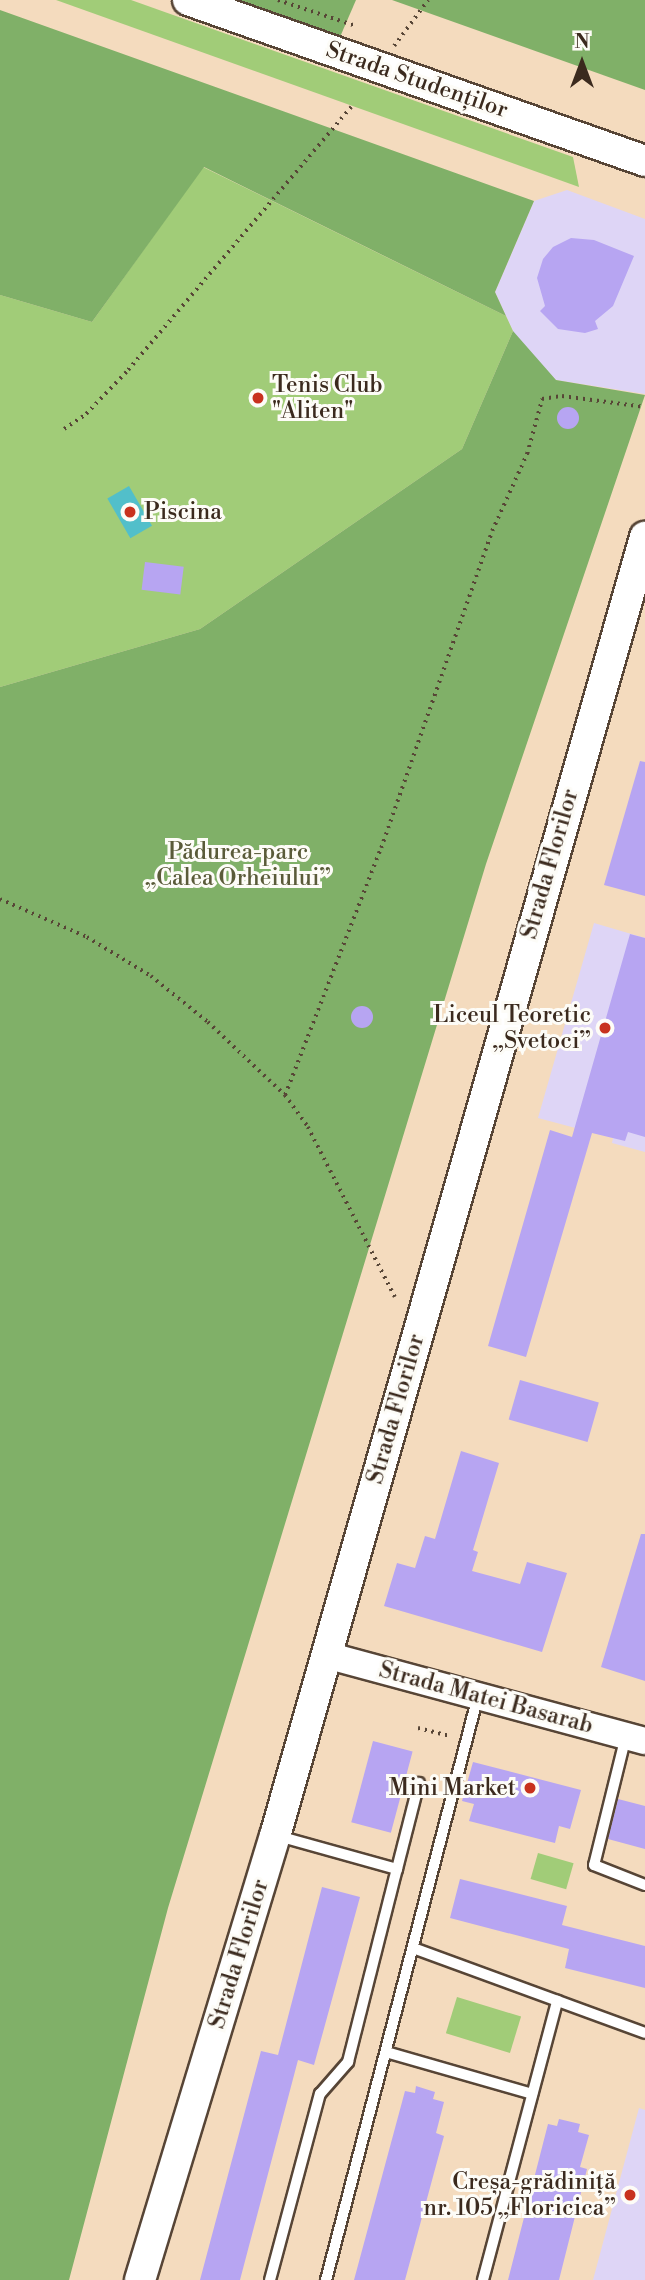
<!DOCTYPE html>
<html>
<head>
<meta charset="utf-8">
<style>
	body { margin:0 }
	#map { position:relative; width:645px; height:2280px; overflow:hidden; background:#f4dbbe; font-family:"Libre Bodoni",serif }
	div>[style] { position:absolute }
	.built>* { inset:0; background:#ded5f6 }
	.green>* { inset:0; background:#a1cc78; transform-origin:0 0 }
	.forest>* { inset:0; background:#80b068 }
	.water>* { inset:0; background:#52bfca; transform-origin:0 0 }
	.building>* { inset:0; background:#b7a5f2; transform-origin:0 0 }
	.round { border-radius:50% }
	.path>* { height:3.5px; margin-top:-1.75px; transform-origin:0; background:repeating-linear-gradient(90deg,#574536 0 2px,transparent 0 7px) }
	.roads { filter:drop-shadow(2px 0 #574536) drop-shadow(-2px 0 #574536) drop-shadow(0 2px #574536) drop-shadow(0 -2px #574536) }
	.service>* { height:10px; margin:-5px; padding:0 5px; transform-origin:5px; border-radius:5px; background:#fff }
	.tertiary>* { height:26px; margin:-13px; padding:0 13px; transform-origin:13px; border-radius:13px; background:#fff }
	.secondary>* { height:30px; margin:-15px; padding:0 15px; transform-origin:15px; border-radius:15px; background:#fff }
	.dots>* { width:19px; height:19px; translate:-50% -50%; box-sizing:border-box; border:4px solid #fdfcf7; border-radius:50% }
	span { translate:-50% -50%; white-space:nowrap; text-align:center; line-height:1.15; -webkit-text-stroke:6px #fdfcf7; paint-order:stroke }
	.street-label { font-size:23px; color:#3b2a1e }
	.poi-label { font-size:23px; color:#3b2a1e }
	.left { translate:0 -50%; text-align:left }
	.right { translate:-100% -50%; text-align:right }
	.park-label { font-size:23px; color:#5a5b39 }
	.north { position:absolute; left:547px; top:28px; width:70px; height:70px; -webkit-text-stroke:5px #fdfcf7; paint-order:stroke; rotate:0deg; font-size:19px; font-weight:700; line-height:28px; text-align:center; color:#3b2a1e }
	.north::after { content:''; display:block; margin:auto; width:24px; height:32px; background:#3b2a1e; clip-path:polygon(50% 0,100% 100%,50% 72%,0 100%) }
</style>
</head>
<body>
<div id="map">
	<div class="built">
		<div style="clip-path:polygon(567px 190px,645px 219px,645px 394px,556px 380px,516px 338px,495px 292px,534px 201px)"></div>
		<div style="clip-path:polygon(594px 923px,645px 938px,645px 1152px,612px 1143px,613px 1138px,538px 1118px)"></div>
		<div style="clip-path:polygon(639px 2108px,645px 2110px,645px 2280px,593px 2280px)"></div>
	</div>
	<div class="green">
		<div style="clip-path:polygon(56px 0,131px 0,573px 157px,579px 187px)"></div>
		<div style="clip-path:polygon(203px 167px,506px 316px,513px 331px,462px 449px,200px 629px,0 687px,0 295px,92px 322px)"></div>
		<div style="left:538px;top:1853px;width:37px;height:27px;rotate:16deg"></div>
		<div style="left:457px;top:1997px;width:67px;height:38px;rotate:17deg"></div>
	</div>
	<div class="forest">
		<div style="clip-path:polygon(236px 0,356px 0,340px 37px)"></div>
		<div style="clip-path:polygon(392px 0,645px 0,645px 90px)"></div>
		<div style="clip-path:polygon(0 10px,534px 201px,495px 292px,506px 316px,204px 167px,92px 322px,0 295px)"></div>
		<div style="clip-path:polygon(513px 331px,556px 380px,645px 395px,486px 864px,168px 1908px,69px 2280px,0 2280px,0 687px,200px 629px,462px 449px)"></div>
	</div>
	<div class="water">
		<div style="left:129px;top:486px;width:46px;height:25px;rotate:60deg"></div>
	</div>
	<div class="building">
		<div style="clip-path:polygon(571px 238px,594px 240px,634px 256px,613px 306px,595px 321px,598px 329px,585px 333px,558px 329px,540px 311px,545px 306px,537px 278px,543px 259px,553px 247px)"></div>
		<div class="round" style="left:557px;top:407px;width:22px;height:22px"></div>
		<div style="left:145px;top:562px;width:39px;height:28px;rotate:7deg"></div>
		<div style="clip-path:polygon(640px 761px,645px 762px,645px 896px,604px 885px)"></div>
		<div style="clip-path:polygon(630px 934px,645px 938px,645px 1137px,628px 1132px,625px 1141px,592px 1133px,526px 1357px,488px 1346px,550px 1130px,572px 1137px)"></div>
		<div class="round" style="left:351px;top:1006px;width:22px;height:22px"></div>
		<div style="left:520px;top:1380px;width:82px;height:41px;rotate:16deg"></div>
		<div style="clip-path:polygon(461px 1451px,499px 1463px,473px 1550px,478px 1552px,472px 1571px,520px 1584px,527px 1562px,567px 1573px,542px 1652px,384px 1606px,397px 1563px,415px 1568px,425px 1536px,435px 1539px)"></div>
		<div style="clip-path:polygon(641px 1534px,645px 1534px,645px 1681px,601px 1667px)"></div>
		<div style="left:373px;top:1741px;width:41px;height:84px;rotate:15deg"></div>
		<div style="clip-path:polygon(473px 1762px,581px 1790px,570px 1829px,559px 1826px,555px 1843px,469px 1821px,474px 1804px,462px 1801px)"></div>
		<div style="clip-path:polygon(618px 1799px,645px 1806px,645px 1849px,608px 1839px)"></div>
		<div style="clip-path:polygon(460px 1879px,567px 1906px,562px 1925px,645px 1946px,645px 1988px,565px 1968px,569px 1949px,450px 1918px)"></div>
		<div style="clip-path:polygon(322px 1887px,360px 1897px,314px 2065px,298px 2060px,240px 2280px,200px 2280px,261px 2051px,278px 2055px)"></div>
		<div style="clip-path:polygon(416px 2086px,435px 2092px,433px 2099px,444px 2102px,436px 2133px,444px 2136px,405px 2280px,354px 2280px,405px 2091px,415px 2093px)"></div>
		<div style="clip-path:polygon(559px 2119px,580px 2124px,578px 2132px,589px 2135px,580px 2167px,587px 2169px,559px 2280px,508px 2280px,548px 2124px,557px 2126px)"></div>
	</div>
	<div class="path">
		<div style="left:278px;top:0;width:82px;rotate:18.4deg"></div>
		<div style="left:394px;top:46px;width:57px;rotate:-53.5deg"></div>
		<div style="left:64px;top:429px;width:27px;rotate:-34deg"></div>
		<div style="left:86px;top:414px;width:61px;rotate:-46.3deg"></div>
		<div style="left:128px;top:370px;width:345px;rotate:-49.7deg"></div>
		<div style="left:0;top:899px;width:95px;rotate:23.6deg"></div>
		<div style="left:87px;top:937px;width:75px;rotate:31.4deg"></div>
		<div style="left:151px;top:976px;width:73px;rotate:38.9deg"></div>
		<div style="left:208px;top:1022px;width:106px;rotate:43.5deg"></div>
		<div style="left:285px;top:1095px;width:39px;rotate:54deg"></div>
		<div style="left:308px;top:1127px;width:191px;rotate:62.9deg"></div>
		<div style="left:285px;top:1095px;width:265px;rotate:-68.8deg"></div>
		<div style="left:381px;top:848px;width:336px;rotate:-70.7deg"></div>
		<div style="left:492px;top:531px;width:85px;rotate:-65.6deg"></div>
		<div style="left:527px;top:454px;width:57px;rotate:-74.7deg"></div>
		<div style="left:542px;top:399px;width:20px;rotate:-9deg"></div>
		<div style="left:562px;top:396px;width:84px;rotate:7.5deg"></div>
		<div style="left:418px;top:1728px;width:32px;rotate:14deg"></div>
	</div>
	<div class="roads">
		<div class="service">
			<div style="left:626px;top:1736px;width:133px;rotate:103.9deg"></div>
			<div style="left:594px;top:1865px;width:55px;rotate:21.4deg"></div>
			<div style="left:397px;top:1869px;width:89px;rotate:-75.7deg"></div>
			<div style="left:413px;top:1948px;width:247px;rotate:20.1deg"></div>
			<div style="left:386px;top:2052px;width:152px;rotate:16deg"></div>
			<div style="left:270px;top:2280px;width:193px;rotate:-75deg"></div>
			<div style="left:320px;top:2094px;width:43px;rotate:-48.8deg"></div>
			<div style="left:348px;top:2062px;width:199px;rotate:-75.8deg"></div>
			<div style="left:397px;top:1869px;width:123px;rotate:-164.5deg"></div>
			<div style="left:326px;top:2280px;width:603px;rotate:-75.41deg"></div>
			<div style="left:483px;top:2280px;width:289px;rotate:-75.1deg"></div>
		</div>
		<div class="tertiary">
			<div style="left:326px;top:1655px;width:330px;rotate:15.1deg"></div>
		</div>
		<div class="secondary">
			<div style="left:188px;top:0;width:485px;rotate:19.4deg"></div>
			<div style="left:140px;top:2280px;width:464px;rotate:-73.1deg"></div>
			<div style="left:275px;top:1836px;width:1351px;rotate:-74.1deg"></div>
		</div>
	</div>
	<div class="dots">
		<div style="left:258px;top:398px;background:#c8321e"></div>
		<div style="left:130px;top:512px;background:#c8321e"></div>
		<div style="left:605px;top:1028px;background:#c8321e"></div>
		<div style="left:530px;top:1788px;background:#c8321e"></div>
		<div style="left:630px;top:2195px;background:#c8321e"></div>
	</div>
	<div class="street-label">
		<span style="left:417px;top:80px;rotate:19deg">Strada Studenților</span>
		<span style="left:550px;top:864px;rotate:-74deg">Strada Florilor</span>
		<span style="left:396px;top:1409px;rotate:-74deg">Strada Florilor</span>
		<span style="left:486px;top:1698px;rotate:15deg">Strada Matei Basarab</span>
		<span style="left:239px;top:1954px;rotate:-73deg">Strada Florilor</span>
	</div>
	<div class="poi-label">
		<span class="left" style="left:272px;top:398px">Tenis Club<br>"Aliten"</span>
		<span class="left" style="left:144px;top:512px">Piscina</span>
		<span class="right" style="left:591px;top:1028px">Liceul Teoretic<br>„Svetoci”</span>
		<span class="right" style="left:516px;top:1788px">Mini Market</span>
		<span class="right" style="left:616px;top:2195px">Creșa-grădiniță<br>nr. 105 „Floricica”</span>
	</div>
	<div class="park-label">
		<span style="left:238px;top:865px">Pădurea-parc<br>„Calea Orheiului”</span>
	</div>
	<div class="north">N</div>
</div>
</body>
</html>
